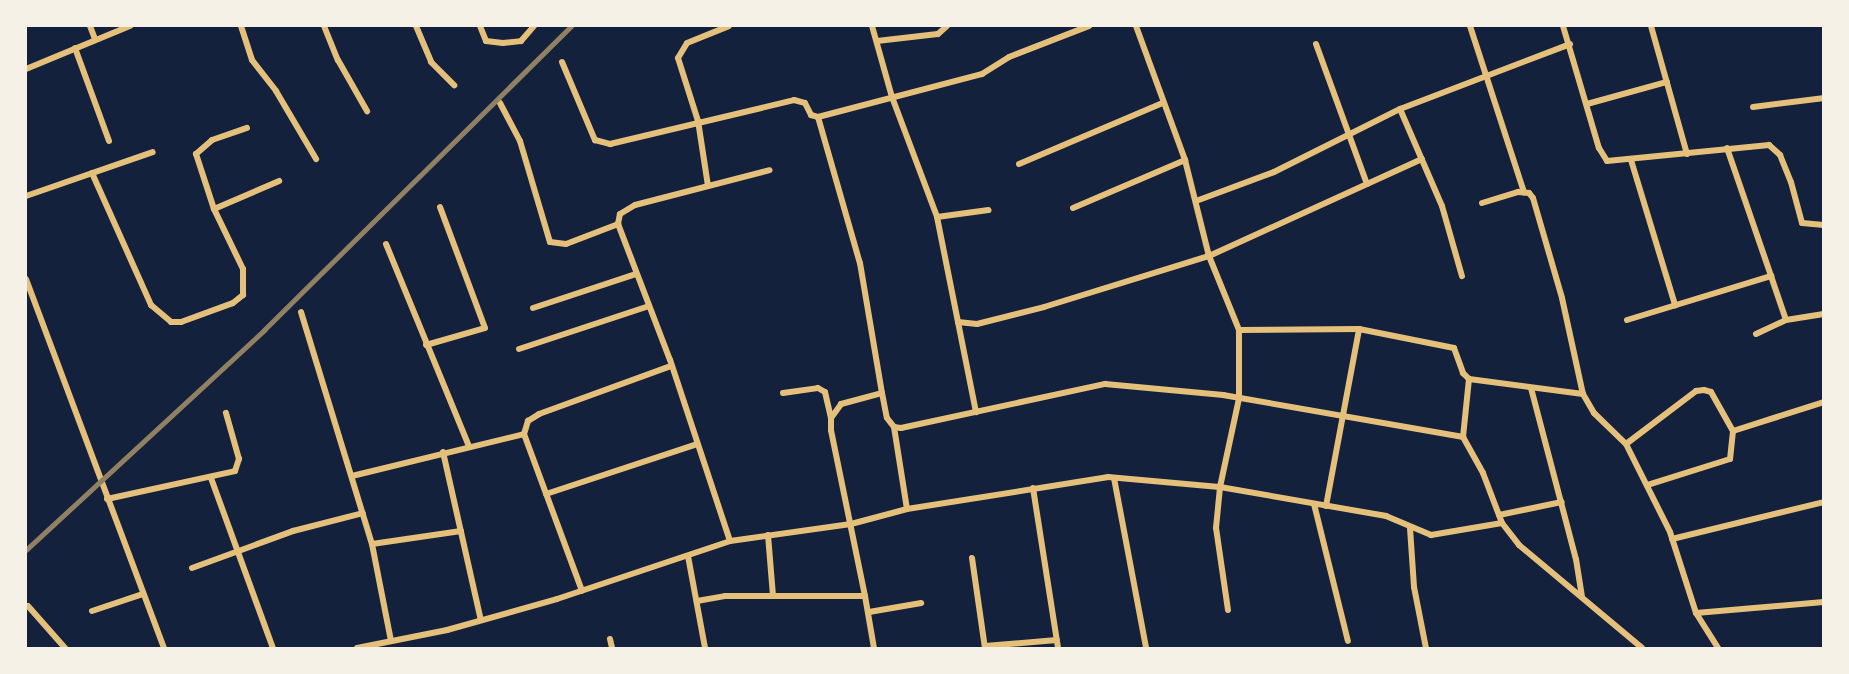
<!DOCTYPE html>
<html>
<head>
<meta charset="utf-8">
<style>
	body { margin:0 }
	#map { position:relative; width:1849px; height:674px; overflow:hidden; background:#14213d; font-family:"Sofia Sans Condensed",sans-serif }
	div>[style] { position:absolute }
	.minor>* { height:6px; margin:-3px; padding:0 3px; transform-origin:3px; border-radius:3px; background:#e5c07b }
	.rail>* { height:4.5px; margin:-2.25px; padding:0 2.25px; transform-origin:2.25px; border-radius:2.25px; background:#918062 }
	span { translate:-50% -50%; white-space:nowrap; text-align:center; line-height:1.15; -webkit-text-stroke:5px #f6f1e7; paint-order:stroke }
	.frame { position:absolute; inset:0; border:27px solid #f6f1e7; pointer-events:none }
</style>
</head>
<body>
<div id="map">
	<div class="minor">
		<div style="left:90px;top:26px;width:14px;rotate:69deg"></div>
		<div style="left:241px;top:26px;width:36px;rotate:72deg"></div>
		<div style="left:252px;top:60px;width:39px;rotate:52deg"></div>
		<div style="left:276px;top:91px;width:79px;rotate:59.5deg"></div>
		<div style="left:324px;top:26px;width:37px;rotate:68deg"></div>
		<div style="left:338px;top:60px;width:59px;rotate:60.4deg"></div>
		<div style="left:416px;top:26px;width:39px;rotate:67deg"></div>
		<div style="left:431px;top:62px;width:33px;rotate:45deg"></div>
		<div style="left:480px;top:26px;width:16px;rotate:68deg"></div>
		<div style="left:486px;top:41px;width:17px;rotate:7deg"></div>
		<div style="left:503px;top:43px;width:18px;rotate:-6deg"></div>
		<div style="left:521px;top:41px;width:20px;rotate:-49deg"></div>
		<div style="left:872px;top:26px;width:74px;rotate:74.3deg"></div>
		<div style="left:892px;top:97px;width:128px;rotate:69.4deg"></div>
		<div style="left:937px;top:217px;width:107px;rotate:78.7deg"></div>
		<div style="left:958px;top:322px;width:19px;rotate:6deg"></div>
		<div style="left:977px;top:324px;width:69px;rotate:-14.2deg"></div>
		<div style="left:1044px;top:307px;width:173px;rotate:-17.2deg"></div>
		<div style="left:1209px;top:256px;width:80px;rotate:67.9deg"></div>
		<div style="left:1239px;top:330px;width:120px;rotate:-0.5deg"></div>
		<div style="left:1359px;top:329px;width:97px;rotate:11.3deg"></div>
		<div style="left:1454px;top:348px;width:27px;rotate:70deg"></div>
		<div style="left:1463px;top:373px;width:8px;rotate:45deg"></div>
		<div style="left:1469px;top:379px;width:115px;rotate:7.5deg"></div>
		<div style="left:1583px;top:394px;width:22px;rotate:60deg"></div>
		<div style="left:1594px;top:413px;width:45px;rotate:44.1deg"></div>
		<div style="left:1626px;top:444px;width:98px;rotate:63.4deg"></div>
		<div style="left:1670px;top:532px;width:85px;rotate:72.2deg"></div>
		<div style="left:1696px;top:613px;width:128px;rotate:-4.9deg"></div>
		<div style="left:1136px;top:26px;width:143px;rotate:69.9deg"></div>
		<div style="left:1185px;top:160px;width:99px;rotate:76deg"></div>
		<div style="left:1209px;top:256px;width:234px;rotate:-24.5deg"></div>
		<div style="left:1470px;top:26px;width:175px;rotate:72deg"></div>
		<div style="left:1563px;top:26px;width:127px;rotate:73.6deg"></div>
		<div style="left:1599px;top:148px;width:15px;rotate:58deg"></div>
		<div style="left:1607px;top:161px;width:163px;rotate:-5.6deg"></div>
		<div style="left:1769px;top:145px;width:15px;rotate:42deg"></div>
		<div style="left:1780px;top:155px;width:29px;rotate:68deg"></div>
		<div style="left:1791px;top:182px;width:42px;rotate:75deg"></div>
		<div style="left:1802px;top:223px;width:22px;rotate:5deg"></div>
		<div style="left:1651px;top:26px;width:133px;rotate:74.3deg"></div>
		<div style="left:877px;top:41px;width:61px;rotate:-6.5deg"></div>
		<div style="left:938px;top:34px;width:12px;rotate:-42deg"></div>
		<div style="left:1316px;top:44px;width:149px;rotate:70deg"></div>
		<div style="left:75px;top:48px;width:99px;rotate:69.9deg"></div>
		<div style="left:562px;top:62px;width:85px;rotate:67.1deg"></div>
		<div style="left:595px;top:140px;width:16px;rotate:15deg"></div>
		<div style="left:610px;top:144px;width:189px;rotate:-13.4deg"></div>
		<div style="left:794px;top:100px;width:11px;rotate:15deg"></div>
		<div style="left:805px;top:103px;width:13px;rotate:63deg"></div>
		<div style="left:811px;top:115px;width:7px;rotate:16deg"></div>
		<div style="left:818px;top:117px;width:170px;rotate:-14.7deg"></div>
		<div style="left:982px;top:74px;width:32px;rotate:-32deg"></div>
		<div style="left:1009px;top:57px;width:86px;rotate:-21.2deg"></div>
		<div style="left:26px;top:69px;width:113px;rotate:-22.5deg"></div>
		<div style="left:500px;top:103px;width:43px;rotate:62.2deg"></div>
		<div style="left:520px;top:141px;width:105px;rotate:73.5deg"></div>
		<div style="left:550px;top:242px;width:16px;rotate:7deg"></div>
		<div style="left:566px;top:244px;width:56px;rotate:-21deg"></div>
		<div style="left:1587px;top:104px;width:83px;rotate:-15.4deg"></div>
		<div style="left:1753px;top:107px;width:72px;rotate:-7.2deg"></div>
		<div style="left:1400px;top:109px;width:106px;rotate:66.6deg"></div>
		<div style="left:1442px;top:206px;width:73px;rotate:74.1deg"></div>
		<div style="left:818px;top:117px;width:152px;rotate:74deg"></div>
		<div style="left:860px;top:263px;width:132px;rotate:80.4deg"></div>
		<div style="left:1727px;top:148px;width:135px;rotate:71deg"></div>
		<div style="left:1631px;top:160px;width:152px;rotate:73.1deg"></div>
		<div style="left:1019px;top:164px;width:156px;rotate:-23deg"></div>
		<div style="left:92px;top:173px;width:145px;rotate:65.9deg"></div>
		<div style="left:151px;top:305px;width:26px;rotate:40deg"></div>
		<div style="left:171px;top:322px;width:10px"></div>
		<div style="left:181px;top:322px;width:55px;rotate:-20.1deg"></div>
		<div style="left:233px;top:303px;width:13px;rotate:-39deg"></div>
		<div style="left:243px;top:295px;width:26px;rotate:-90deg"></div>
		<div style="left:243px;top:269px;width:67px;rotate:-115.8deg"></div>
		<div style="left:214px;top:209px;width:58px;rotate:-108.1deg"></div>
		<div style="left:196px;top:154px;width:21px;rotate:-41deg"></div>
		<div style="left:212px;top:140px;width:37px;rotate:-19deg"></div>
		<div style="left:708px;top:186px;width:66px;rotate:-98.7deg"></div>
		<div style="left:698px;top:121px;width:66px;rotate:-107.6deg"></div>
		<div style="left:678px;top:58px;width:17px;rotate:-59deg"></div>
		<div style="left:687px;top:43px;width:45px;rotate:-22deg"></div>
		<div style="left:26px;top:196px;width:134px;rotate:-19.1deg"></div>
		<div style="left:1196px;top:201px;width:83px;rotate:-20.4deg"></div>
		<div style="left:1274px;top:172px;width:141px;rotate:-26.6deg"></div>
		<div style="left:1400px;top:109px;width:182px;rotate:-20.9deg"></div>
		<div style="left:1482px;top:203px;width:38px;rotate:-17deg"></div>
		<div style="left:1518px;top:192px;width:11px;rotate:5deg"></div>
		<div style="left:1529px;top:193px;width:6px;rotate:51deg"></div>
		<div style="left:1533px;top:198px;width:104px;rotate:73.8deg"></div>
		<div style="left:1562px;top:298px;width:98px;rotate:77.7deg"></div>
		<div style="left:1073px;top:208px;width:122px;rotate:-23.2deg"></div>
		<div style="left:214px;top:209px;width:71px;rotate:-23.3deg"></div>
		<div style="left:937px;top:217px;width:52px;rotate:-7.7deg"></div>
		<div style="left:386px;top:244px;width:218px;rotate:67.7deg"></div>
		<div style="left:26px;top:279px;width:394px;rotate:69.5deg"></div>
		<div style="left:533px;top:308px;width:108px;rotate:-18.3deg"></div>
		<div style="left:301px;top:312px;width:243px;rotate:73deg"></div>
		<div style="left:372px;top:544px;width:99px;rotate:78.9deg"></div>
		<div style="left:1627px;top:320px;width:151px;rotate:-17deg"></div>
		<div style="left:1771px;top:276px;width:46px;rotate:71.2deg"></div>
		<div style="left:1786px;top:320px;width:38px;rotate:-9deg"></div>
		<div style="left:958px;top:322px;width:92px;rotate:78.7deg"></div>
		<div style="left:1756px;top:334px;width:33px;rotate:-25deg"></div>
		<div style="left:426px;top:345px;width:61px;rotate:-16.1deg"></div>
		<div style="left:485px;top:328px;width:129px;rotate:-110.4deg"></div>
		<div style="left:519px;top:349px;width:137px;rotate:-18.3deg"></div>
		<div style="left:1531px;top:388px;width:177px;rotate:75.3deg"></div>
		<div style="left:1576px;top:559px;width:37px;rotate:81deg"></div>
		<div style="left:783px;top:393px;width:35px;rotate:-8deg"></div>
		<div style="left:818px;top:388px;width:8px;rotate:30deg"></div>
		<div style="left:825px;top:392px;width:26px;rotate:77deg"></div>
		<div style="left:894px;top:427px;width:83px;rotate:81deg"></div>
		<div style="left:1733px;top:431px;width:96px;rotate:-17.7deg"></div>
		<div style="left:524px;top:434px;width:14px;rotate:-73deg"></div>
		<div style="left:528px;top:421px;width:13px;rotate:-32deg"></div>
		<div style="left:539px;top:414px;width:140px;rotate:-20deg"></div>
		<div style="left:1463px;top:437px;width:58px;rotate:-84.1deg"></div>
		<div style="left:1626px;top:444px;width:88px;rotate:-37.1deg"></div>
		<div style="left:1696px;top:391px;width:8px;rotate:-7deg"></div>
		<div style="left:1704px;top:390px;width:7px;rotate:16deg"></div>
		<div style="left:1711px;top:392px;width:45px;rotate:60.6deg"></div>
		<div style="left:1733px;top:431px;width:28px;rotate:96deg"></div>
		<div style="left:1730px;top:459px;width:87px;rotate:162.6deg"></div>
		<div style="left:443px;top:452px;width:172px;rotate:77.3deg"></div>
		<div style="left:352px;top:476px;width:177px;rotate:-13.7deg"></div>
		<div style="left:524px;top:434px;width:167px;rotate:69.7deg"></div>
		<div style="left:211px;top:478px;width:181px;rotate:70deg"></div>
		<div style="left:1114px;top:478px;width:173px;rotate:79.3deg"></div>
		<div style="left:1033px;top:488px;width:162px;rotate:81.1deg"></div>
		<div style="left:546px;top:494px;width:159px;rotate:-18.3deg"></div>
		<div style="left:107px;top:499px;width:131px;rotate:-12.3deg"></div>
		<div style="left:235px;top:471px;width:13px;rotate:-72deg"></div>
		<div style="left:239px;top:459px;width:48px;rotate:-105.8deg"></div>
		<div style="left:1314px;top:504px;width:141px;rotate:76.1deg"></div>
		<div style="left:1326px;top:506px;width:180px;rotate:-79.4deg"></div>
		<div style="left:1499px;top:515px;width:64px;rotate:-11.7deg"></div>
		<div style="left:1410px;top:528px;width:59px;rotate:86.1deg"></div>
		<div style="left:1414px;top:587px;width:62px;rotate:78.9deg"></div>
		<div style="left:768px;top:535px;width:61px;rotate:85.3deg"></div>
		<div style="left:1672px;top:539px;width:156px;rotate:-13.7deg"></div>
		<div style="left:730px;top:541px;width:191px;rotate:-108.3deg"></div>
		<div style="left:670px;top:360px;width:146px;rotate:-110.9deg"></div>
		<div style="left:618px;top:224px;width:10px;rotate:-79deg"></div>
		<div style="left:620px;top:214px;width:17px;rotate:-31deg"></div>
		<div style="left:635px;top:205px;width:139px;rotate:-14.5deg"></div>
		<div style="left:372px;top:544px;width:90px;rotate:-8.3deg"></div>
		<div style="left:688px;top:556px;width:94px;rotate:79.5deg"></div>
		<div style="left:972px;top:558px;width:91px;rotate:81.8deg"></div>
		<div style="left:192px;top:568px;width:108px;rotate:-20.1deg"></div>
		<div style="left:293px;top:531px;width:72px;rotate:-14.4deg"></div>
		<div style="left:865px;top:596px;width:53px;rotate:80.2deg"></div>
		<div style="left:697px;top:601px;width:28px;rotate:-10deg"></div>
		<div style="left:725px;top:596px;width:140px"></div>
		<div style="left:865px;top:596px;width:169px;rotate:-101.6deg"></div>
		<div style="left:831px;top:430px;width:12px;rotate:-90deg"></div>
		<div style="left:831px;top:418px;width:17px;rotate:-54deg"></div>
		<div style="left:841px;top:404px;width:42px;rotate:-15deg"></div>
		<div style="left:882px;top:393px;width:25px;rotate:79deg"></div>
		<div style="left:887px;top:418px;width:11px;rotate:52deg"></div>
		<div style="left:894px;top:427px;width:7px;rotate:8deg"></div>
		<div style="left:901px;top:428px;width:209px;rotate:-12.2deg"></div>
		<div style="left:1105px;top:384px;width:119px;rotate:5.3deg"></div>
		<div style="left:1223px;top:395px;width:244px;rotate:9.9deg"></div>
		<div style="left:1463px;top:437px;width:41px;rotate:60.9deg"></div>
		<div style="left:1483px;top:473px;width:53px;rotate:69.2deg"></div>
		<div style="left:1502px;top:523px;width:28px;rotate:52deg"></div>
		<div style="left:1519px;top:545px;width:160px;rotate:39.9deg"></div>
		<div style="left:28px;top:606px;width:56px;rotate:48.6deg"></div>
		<div style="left:1228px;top:610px;width:83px;rotate:-98.3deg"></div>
		<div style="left:1216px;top:528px;width:41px;rotate:-84.4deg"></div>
		<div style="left:1220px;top:487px;width:91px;rotate:-77.9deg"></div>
		<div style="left:1239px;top:398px;width:68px;rotate:-90deg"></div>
		<div style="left:92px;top:611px;width:54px;rotate:-18.4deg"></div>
		<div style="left:869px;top:612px;width:53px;rotate:-9.8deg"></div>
		<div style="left:1696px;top:613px;width:41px;rotate:57.8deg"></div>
		<div style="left:610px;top:639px;width:9px;rotate:77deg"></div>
		<div style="left:985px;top:646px;width:72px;rotate:-4.8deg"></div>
		<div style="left:357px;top:648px;width:92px;rotate:-11.3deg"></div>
		<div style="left:447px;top:630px;width:114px;rotate:-15.7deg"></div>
		<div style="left:557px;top:599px;width:182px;rotate:-18.5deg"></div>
		<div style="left:730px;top:541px;width:122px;rotate:-8deg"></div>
		<div style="left:851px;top:524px;width:58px;rotate:-15deg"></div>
		<div style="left:907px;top:509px;width:204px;rotate:-9deg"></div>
		<div style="left:1108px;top:477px;width:112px;rotate:5.1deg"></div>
		<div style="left:1220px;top:487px;width:169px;rotate:9.9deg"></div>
		<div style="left:1386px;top:516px;width:49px;rotate:22.9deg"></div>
		<div style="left:1431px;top:535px;width:72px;rotate:-9.6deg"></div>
	</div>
	<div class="rail">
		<div style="left:26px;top:550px;width:324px;rotate:-42.7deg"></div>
		<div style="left:264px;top:330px;width:432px;rotate:-44.7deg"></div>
	</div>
	<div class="frame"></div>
</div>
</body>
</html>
